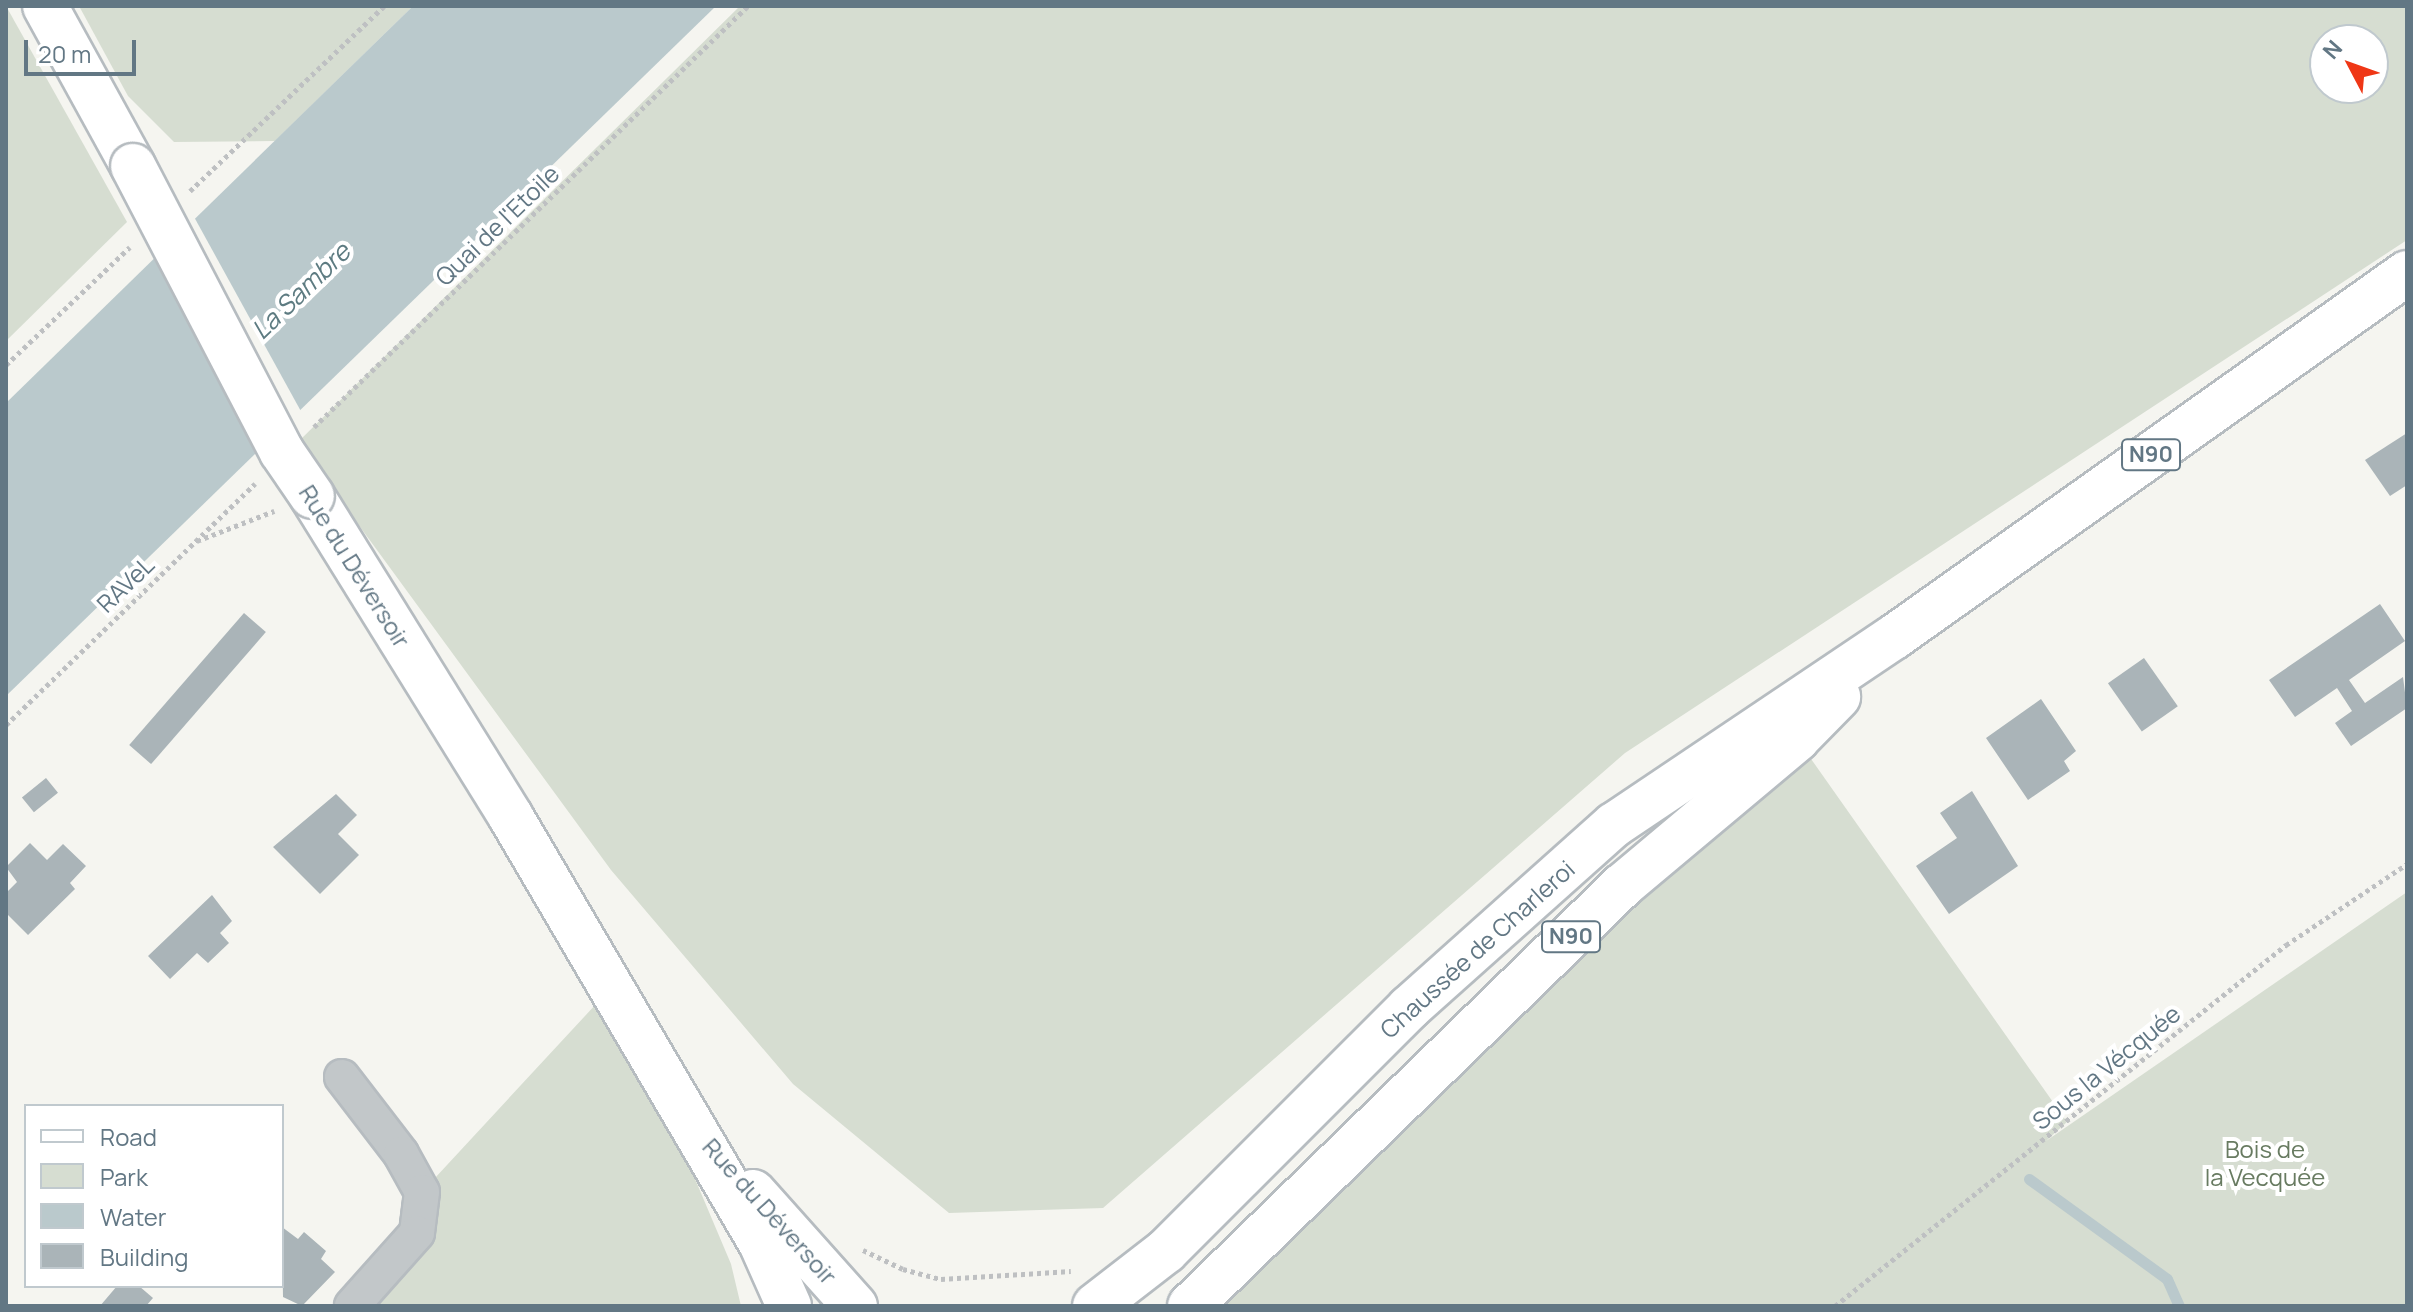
<!DOCTYPE html>
<html>
<head>
<meta charset="utf-8">
<style>
	body { margin:0 }
	#map { position:relative; width:2413px; height:1312px; overflow:hidden; background:#f5f5f0; font-family:Manrope,sans-serif }
	div>[style] { position:absolute }
	.green>* { inset:0; background:#d6ddd1 }
	.water>* { inset:0; background:#bac9cc }
	.pier>* { inset:0; background:#f5f5f0 }
	.stream>* { height:11px; margin:-5.5px; padding:0 5.5px; transform-origin:5.5px; border-radius:5.5px; background:#bac9cc }
	.building>* { inset:0; background:#aab4b8; transform-origin:0 0 }
	.path>* { height:5px; margin-top:-2.5px; transform-origin:0; background:repeating-linear-gradient(90deg,#bec0c2 0 4px,transparent 0 8px) }
	.roads { filter:drop-shadow(2px 0 #b6bcc0) drop-shadow(-2px 0 #b6bcc0) drop-shadow(0 2px #b6bcc0) drop-shadow(0 -2px #b6bcc0) }
	.street>* { height:34px; margin:-17px; padding:0 17px; transform-origin:17px; border-radius:17px; background:#c2c7c9 }
	.secondary>* { height:44px; margin:-22px; padding:0 22px; transform-origin:22px; border-radius:22px; background:#fff }
	.primary>* { height:44px; margin:-22px; padding:0 22px; transform-origin:22px; border-radius:22px; background:#fff }
	.bridges { filter:drop-shadow(2px 0 #b6bcc0) drop-shadow(-2px 0 #b6bcc0) drop-shadow(0 2px #b6bcc0) drop-shadow(0 -2px #b6bcc0) }
	.secondary-bridge>* { height:44px; margin:-22px; padding:0 22px; transform-origin:22px; border-radius:22px; background:#fff }
	span { translate:-50% -50%; white-space:nowrap; text-align:center; line-height:1.15; -webkit-text-stroke:8px #fff; paint-order:stroke }
	.shield-label span { padding:2px 6px; background:#fff; border:2px solid; border-radius:6px; -webkit-text-stroke-width:0 }
	.shield-label { font-size:22px; color:#627784; font-weight:700 }
	.street-label { font-size:24px; color:#627784 }
	.park-label { font-size:24px; color:#687b61 }
	.water-label { font-size:26px; color:#5d7b81; font-style:italic }
	.frame { position:absolute; inset:0; border:8px solid #627784; pointer-events:none }
	.legend { position:absolute; left:24px; top:1104px; width:260px; height:184px; box-sizing:border-box; background:#fff; border:2px solid #c0c9ce; margin:0; padding:10px 14px; list-style:none; font-size:24px; color:#627784 }
	.legend li { display:flex; align-items:center; gap:16px; height:40px }
	.legend b { width:40px; border:2px solid #c0c9ce }
	.north { position:absolute; left:2309px; top:24px; width:80px; height:80px; box-sizing:border-box; background:#fff; border:2px solid #c0c9ce; border-radius:50%; rotate:311deg; font-size:22px; font-weight:700; line-height:32px; text-align:center; color:#627784 }
	.north::after { content:''; display:block; margin:auto; width:28px; height:36px; background:#ef3716; clip-path:polygon(50% 0,100% 100%,50% 72%,0 100%) }
	.scale { position:absolute; left:24px; top:40px; width:112px; height:36px; box-sizing:border-box; border:4px solid #627784; border-top:0; padding-left:10px; font-size:24px; line-height:28px; white-space:nowrap; color:#627784; -webkit-text-stroke:6px #fff; paint-order:stroke }
</style>
</head>
<body>
<div id="map">
	<div class="green">
		<div style="clip-path:polygon(6px 6px,127px 222px,6px 341px)"></div>
		<div style="clip-path:polygon(79px 6px,413px 6px,275px 141px,174px 142px,128px 96px)"></div>
		<div style="clip-path:polygon(evenodd,740px 6px,2407px 6px,2407px 240px,1625px 753px,1103px 1208px,949px 1213px,793px 1084px,611px 870px,298px 442px,740px 6px,2325px 40px,2373px 40px,2373px 88px,2325px 88px,2325px 40px)"></div>
		<div style="clip-path:polygon(1797px 739px,2067px 1122px,2046px 1141px,2407px 892px,2407px 1306px,1185px 1306px)"></div>
		<div style="clip-path:polygon(597px 1003px,686px 1126px,687px 1160px,731px 1264px,741px 1306px,352px 1306px,422px 1192px)"></div>
	</div>
	<div class="water">
		<div style="clip-path:polygon(413px 6px,716px 6px,6px 696px,6px 403px)"></div>
	</div>
	<div class="pier">
		<div style="clip-path:polygon(193px 215px,303px 415px,264px 453px,153px 254px)"></div>
	</div>
	<div class="stream">
		<div style="left:2029px;top:1179px;width:170px;rotate:35.9deg"></div>
		<div style="left:2167px;top:1279px;width:30px;rotate:66deg"></div>
	</div>
	<div class="building">
		<div style="clip-path:polygon(2407px 433px,2407px 485px,2390px 496px,2365px 460px)"></div>
		<div style="clip-path:polygon(2380px 604px,2405px 641px,2349px 680px,2365px 703px,2403px 677px,2407px 708px,2351px 746px,2335px 723px,2352px 711px,2337px 688px,2295px 717px,2269px 680px)"></div>
		<div style="left:244px;top:613px;width:29px;height:175px;rotate:41deg"></div>
		<div style="left:2144px;top:658px;width:59px;height:44px;rotate:55deg"></div>
		<div style="clip-path:polygon(2041px 699px,2076px 751px,2064px 761px,2070px 771px,2028px 800px,1986px 738px)"></div>
		<div style="left:46px;top:778px;width:19px;height:31px;rotate:51deg"></div>
		<div style="clip-path:polygon(1972px 791px,2018px 866px,1949px 914px,1916px 866px,1957px 838px,1940px 813px)"></div>
		<div style="clip-path:polygon(336px 794px,357px 815px,338px 834px,359px 855px,320px 894px,273px 847px)"></div>
		<div style="clip-path:polygon(30px 843px,47px 860px,63px 844px,86px 866px,70px 883px,75px 889px,28px 935px,6px 913px,6px 893px,17px 882px,6px 867px)"></div>
		<div style="clip-path:polygon(212px 895px,232px 921px,220px 933px,229px 943px,208px 963px,197px 953px,170px 979px,148px 956px)"></div>
		<div style="clip-path:polygon(282px 1227px,298px 1239px,304px 1232px,326px 1251px,321px 1259px,335px 1272px,302px 1306px,283px 1297px)"></div>
		<div style="clip-path:polygon(117px 1286px,139px 1286px,153px 1298px,146px 1306px,100px 1306px)"></div>
	</div>
	<div class="path">
		<div style="left:190px;top:191px;width:268px;rotate:-43.6deg"></div>
		<div style="left:6px;top:365px;width:171px;rotate:-43.6deg"></div>
		<div style="left:314px;top:427px;width:605px;rotate:-44.13deg"></div>
		<div style="left:197px;top:541px;width:83px;rotate:-21.3deg"></div>
		<div style="left:6px;top:725px;width:347px;rotate:-44.1deg"></div>
		<div style="left:863px;top:1250px;width:44px;rotate:25.4deg"></div>
		<div style="left:903px;top:1269px;width:39px;rotate:15deg"></div>
		<div style="left:941px;top:1279px;width:130px;rotate:-3.5deg"></div>
		<div style="left:1835px;top:1306px;width:578px;rotate:-38.68deg"></div>
		<div style="left:2286px;top:945px;width:146px;rotate:-33.8deg"></div>
	</div>
	<div class="roads">
		<div class="street">
			<div style="left:342px;top:1077px;width:97px;rotate:52.5deg"></div>
			<div style="left:401px;top:1154px;width:43px;rotate:61.1deg"></div>
			<div style="left:422px;top:1192px;width:41px;rotate:97deg"></div>
			<div style="left:417px;top:1233px;width:98px;rotate:131.7deg"></div>
		</div>
		<div class="secondary">
			<div style="left:45px;top:6px;width:183px;rotate:61.2deg"></div>
			<div style="left:312px;top:496px;width:378px;rotate:58.2deg"></div>
			<div style="left:511px;top:817px;width:494px;rotate:59.6deg"></div>
			<div style="left:761px;top:1243px;width:69px;rotate:66deg"></div>
			<div style="left:753px;top:1192px;width:153px;rotate:48.2deg"></div>
		</div>
		<div class="primary">
			<div style="left:1095px;top:1306px;width:90px;rotate:-37.8deg"></div>
			<div style="left:1166px;top:1251px;width:344px;rotate:-45deg"></div>
			<div style="left:1409px;top:1008px;width:275px;rotate:-41.8deg"></div>
			<div style="left:1614px;top:825px;width:337px;rotate:-33.9deg"></div>
			<div style="left:1894px;top:637px;width:629px;rotate:-35.36deg"></div>
			<div style="left:1190px;top:1306px;width:603px;rotate:-44.19deg"></div>
			<div style="left:1622px;top:886px;width:229px;rotate:-40deg"></div>
			<div style="left:1797px;top:739px;width:59px;rotate:-45.7deg"></div>
		</div>
	</div>
	<div class="bridges">
		<div class="secondary-bridge">
			<div style="left:133px;top:166px;width:322px;rotate:62.5deg"></div>
			<div style="left:282px;top:452px;width:53px;rotate:55.7deg"></div>
		</div>
	</div>
	<div class="shield-label">
		<span style="left:2151px;top:455px">N90</span>
		<span style="left:1571px;top:937px">N90</span>
	</div>
	<div class="street-label">
		<span style="left:497px;top:225px;rotate:-44deg">Quai de l'Etoile</span>
		<span style="left:355px;top:566px;rotate:58deg">Rue du Déversoir</span>
		<span style="left:125px;top:584px;rotate:-44deg">RAVeL</span>
		<span style="left:1477px;top:949px;rotate:-42deg">Chaussée de Charleroi</span>
		<span style="left:2106px;top:1067px;rotate:-39deg">Sous la Vécquée</span>
		<span style="left:770px;top:1211px;rotate:48deg">Rue du Déversoir</span>
	</div>
	<div class="park-label">
		<span style="left:2265px;top:1163px">Bois de<br>la Vecquée</span>
	</div>
	<div class="water-label">
		<span style="left:301px;top:291px;rotate:-44deg">La Sambre</span>
	</div>
	<div class="frame"></div>
	<ul class="legend">
	<li><b style="height:10px;background:#fff"></b>Road</li>
	<li><b style="height:22px;background:#d6ddd1"></b>Park</li>
	<li><b style="height:22px;background:#bac9cc"></b>Water</li>
	<li><b style="height:22px;background:#aab4b8"></b>Building</li>
	</ul>
	<div class="north">N</div>
	<div class="scale">20 m</div>
</div>
</body>
</html>
